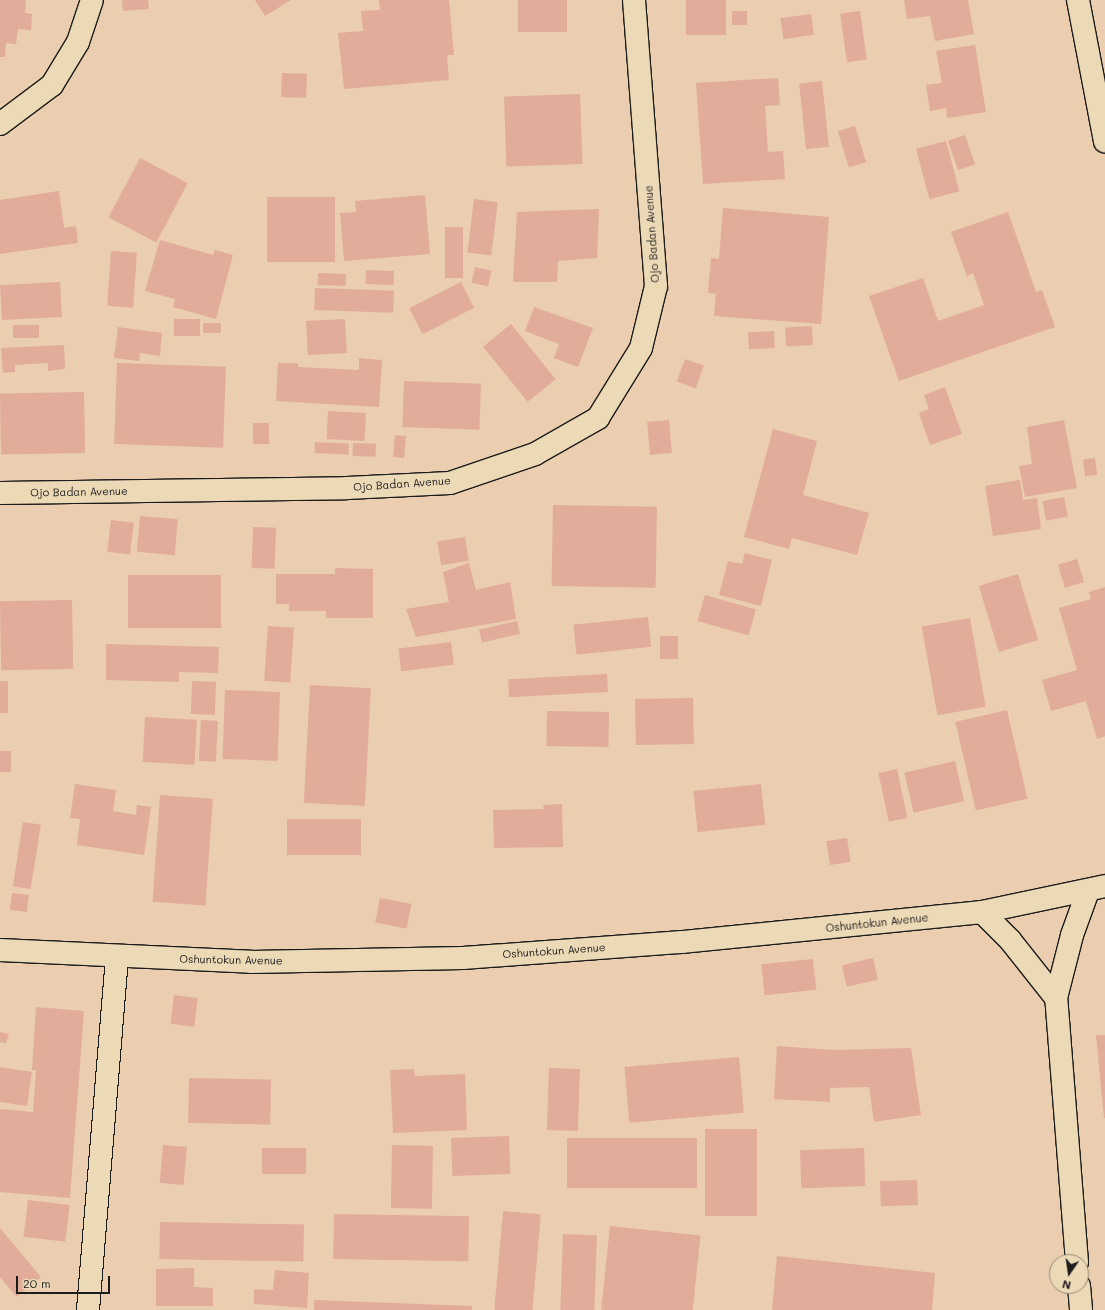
<!DOCTYPE html>
<html>
<head>
<meta charset="utf-8">
<style>
	body { margin:0 }
	#map { position:relative; width:1105px; height:1310px; overflow:hidden; background:#ebcdaf; font-family:Mali,sans-serif }
	div>[style] { position:absolute }
	.building>* { inset:0; background:#e1ac9a; transform-origin:0 0 }
	.roads { filter:drop-shadow(1px 0 #1c1c1c) drop-shadow(-1px 0 #1c1c1c) drop-shadow(0 1px #1c1c1c) drop-shadow(0 -1px #1c1c1c) }
	.minor>* { height:22px; margin:-11px; padding:0 11px; transform-origin:11px; border-radius:11px; background:#ecd9b6 }
	.major>* { height:22px; margin:-11px; padding:0 11px; transform-origin:11px; border-radius:11px; background:#ecd9b6 }
	span { translate:-50% -50%; white-space:nowrap; text-align:center; line-height:1.15; -webkit-text-stroke:3px #ecd9b6; paint-order:stroke }
	.street-label { font-size:11px; color:#1c1c1c }
	.north { position:absolute; left:1049px; top:1254px; width:40px; height:40px; box-sizing:border-box; background:#ecd9b6; border:1px solid #998d78; border-radius:50%; rotate:193deg; font-size:11px; font-weight:700; line-height:16px; text-align:center; color:#1c1c1c }
	.north::after { content:''; display:block; margin:auto; width:14px; height:18px; background:#1c1c1c; clip-path:polygon(50% 0,100% 100%,50% 72%,0 100%) }
	.scale { position:absolute; left:16px; top:1276px; width:94px; height:18px; box-sizing:border-box; border:2px solid #1c1c1c; border-top:0; padding-left:5px; font-size:12px; line-height:14px; white-space:nowrap; color:#1c1c1c; -webkit-text-stroke:3px #ecd9b6; paint-order:stroke }
</style>
</head>
<body>
<div id="map">
	<div class="building">
		<div style="clip-path:polygon(0 0,26px 0,25px 13px,32px 14px,31px 30px,18px 29px,16px 44px,6px 43px,5px 57px,0 57px)"></div>
		<div style="clip-path:polygon(122px 0,148px 0,149px 9px,123px 11px)"></div>
		<div style="clip-path:polygon(255px 0,291px 0,265px 16px)"></div>
		<div style="clip-path:polygon(379px 0,449px 0,454px 55px,447px 55px,449px 80px,344px 89px,338px 33px,363px 31px,361px 11px,380px 10px)"></div>
		<div style="left:518px;top:0;width:49px;height:32px"></div>
		<div style="left:686px;top:0;width:40px;height:35px"></div>
		<div style="clip-path:polygon(904px 0,968px 0,974px 34px,935px 41px,930px 16px,907px 19px)"></div>
		<div style="left:732px;top:11px;width:15px;height:14px"></div>
		<div style="left:860px;top:11px;width:49px;height:20px;rotate:82deg"></div>
		<div style="left:811px;top:14px;width:21px;height:31px;rotate:82deg"></div>
		<div style="clip-path:polygon(975px 45px,986px 112px,947px 118px,946px 108px,930px 111px,926px 85px,942px 83px,936px 51px)"></div>
		<div style="left:282px;top:73px;width:25px;height:24px;rotate:2deg"></div>
		<div style="clip-path:polygon(778px 78px,780px 105px,765px 106px,768px 152px,783px 151px,785px 179px,703px 184px,696px 83px)"></div>
		<div style="left:822px;top:81px;width:66px;height:23px;rotate:84deg"></div>
		<div style="left:580px;top:94px;width:70px;height:76px;rotate:88deg"></div>
		<div style="left:855px;top:126px;width:38px;height:18px;rotate:73deg"></div>
		<div style="left:965px;top:135px;width:31px;height:18px;rotate:71deg"></div>
		<div style="left:946px;top:141px;width:52px;height:31px;rotate:75deg"></div>
		<div style="left:140px;top:158px;width:54px;height:67px;rotate:28deg"></div>
		<div style="clip-path:polygon(59px 191px,64px 228px,76px 226px,78px 243px,0 254px,0 200px)"></div>
		<div style="clip-path:polygon(425px 195px,430px 254px,344px 261px,340px 213px,356px 212px,355px 201px)"></div>
		<div style="left:267px;top:197px;width:68px;height:65px"></div>
		<div style="left:474px;top:199px;width:24px;height:54px;rotate:7deg"></div>
		<div style="clip-path:polygon(723px 208px,829px 217px,821px 324px,714px 316px,716px 294px,708px 293px,711px 258px,719px 259px)"></div>
		<div style="clip-path:polygon(599px 209px,597px 258px,558px 261px,557px 282px,513px 282px,517px 212px)"></div>
		<div style="clip-path:polygon(1008px 212px,1036px 292px,1042px 290px,1055px 327px,899px 381px,869px 296px,923px 278px,938px 321px,984px 305px,973px 273px,967px 276px,951px 232px)"></div>
		<div style="left:445px;top:227px;width:18px;height:51px"></div>
		<div style="clip-path:polygon(160px 240px,213px 255px,215px 250px,233px 255px,216px 319px,173px 307px,175px 299px,145px 291px)"></div>
		<div style="left:111px;top:251px;width:26px;height:55px;rotate:4deg"></div>
		<div style="left:475px;top:267px;width:17px;height:16px;rotate:13deg"></div>
		<div style="left:366px;top:270px;width:28px;height:14px;rotate:2deg"></div>
		<div style="left:318px;top:273px;width:28px;height:12px;rotate:2deg"></div>
		<div style="left:60px;top:282px;width:35px;height:60px;rotate:87deg"></div>
		<div style="left:461px;top:282px;width:29px;height:58px;rotate:63deg"></div>
		<div style="left:315px;top:288px;width:79px;height:22px;rotate:2deg"></div>
		<div style="clip-path:polygon(534px 307px,593px 328px,578px 367px,554px 358px,559px 344px,525px 331px)"></div>
		<div style="left:174px;top:319px;width:26px;height:17px"></div>
		<div style="left:345px;top:319px;width:34px;height:39px;rotate:87deg"></div>
		<div style="left:203px;top:323px;width:18px;height:10px"></div>
		<div style="left:511px;top:324px;width:71px;height:36px;rotate:51deg"></div>
		<div style="left:39px;top:325px;width:13px;height:26px;rotate:90deg"></div>
		<div style="left:812px;top:326px;width:19px;height:27px;rotate:87deg"></div>
		<div style="clip-path:polygon(118px 327px,162px 333px,160px 356px,140px 353px,139px 361px,114px 358px)"></div>
		<div style="left:774px;top:331px;width:17px;height:26px;rotate:87deg"></div>
		<div style="clip-path:polygon(64px 345px,65px 369px,48px 371px,48px 363px,15px 365px,15px 372px,3px 373px,1px 348px)"></div>
		<div style="clip-path:polygon(359px 358px,382px 360px,379px 407px,276px 401px,278px 363px,298px 363px,298px 367px,359px 370px)"></div>
		<div style="left:685px;top:359px;width:20px;height:24px;rotate:20deg"></div>
		<div style="left:117px;top:363px;width:109px;height:81px;rotate:2deg"></div>
		<div style="left:404px;top:381px;width:77px;height:46px;rotate:2deg"></div>
		<div style="clip-path:polygon(945px 387px,962px 434px,930px 445px,919px 413px,929px 409px,924px 395px)"></div>
		<div style="left:84px;top:392px;width:61px;height:84px;rotate:89deg"></div>
		<div style="left:328px;top:411px;width:38px;height:28px;rotate:3deg"></div>
		<div style="left:669px;top:420px;width:33px;height:22px;rotate:85deg"></div>
		<div style="clip-path:polygon(1064px 420px,1077px 488px,1025px 497px,1019px 466px,1032px 464px,1027px 427px)"></div>
		<div style="left:253px;top:423px;width:16px;height:21px"></div>
		<div style="clip-path:polygon(773px 429px,817px 441px,803px 495px,869px 513px,857px 555px,792px 538px,789px 549px,744px 537px)"></div>
		<div style="left:395px;top:435px;width:11px;height:22px;rotate:5deg"></div>
		<div style="left:315px;top:442px;width:34px;height:11px;rotate:3deg"></div>
		<div style="left:353px;top:443px;width:23px;height:13px;rotate:2deg"></div>
		<div style="left:1095px;top:458px;width:17px;height:12px;rotate:83deg"></div>
		<div style="clip-path:polygon(1020px 480px,1023px 500px,1037px 498px,1041px 529px,993px 536px,985px 486px)"></div>
		<div style="left:1064px;top:497px;width:20px;height:22px;rotate:79deg"></div>
		<div style="left:553px;top:505px;width:104px;height:81px;rotate:1deg"></div>
		<div style="left:140px;top:516px;width:38px;height:36px;rotate:5deg"></div>
		<div style="left:111px;top:520px;width:23px;height:32px;rotate:7deg"></div>
		<div style="left:253px;top:527px;width:23px;height:41px;rotate:2deg"></div>
		<div style="left:465px;top:537px;width:24px;height:28px;rotate:81deg"></div>
		<div style="clip-path:polygon(745px 553px,772px 560px,761px 606px,719px 595px,728px 561px,742px 564px)"></div>
		<div style="left:1077px;top:559px;width:24px;height:20px;rotate:73deg"></div>
		<div style="clip-path:polygon(469px 563px,476px 590px,510px 582px,516px 619px,416px 637px,406px 609px,449px 602px,443px 572px)"></div>
		<div style="clip-path:polygon(335px 568px,373px 569px,373px 618px,326px 618px,326px 611px,289px 611px,289px 604px,276px 604px,276px 574px,335px 574px)"></div>
		<div style="left:1018px;top:574px;width:69px;height:41px;rotate:73deg"></div>
		<div style="left:221px;top:575px;width:53px;height:93px;rotate:90deg"></div>
		<div style="clip-path:polygon(1105px 587px,1105px 736px,1097px 739px,1086px 701px,1051px 711px,1042px 680px,1077px 670px,1059px 608px,1091px 599px,1089px 592px)"></div>
		<div style="left:705px;top:595px;width:53px;height:27px;rotate:16deg"></div>
		<div style="left:72px;top:600px;width:69px;height:72px;rotate:89deg"></div>
		<div style="left:648px;top:617px;width:30px;height:75px;rotate:84deg"></div>
		<div style="left:970px;top:618px;width:90px;height:49px;rotate:80deg"></div>
		<div style="left:517px;top:621px;width:13px;height:39px;rotate:77deg"></div>
		<div style="left:268px;top:626px;width:26px;height:55px;rotate:4deg"></div>
		<div style="left:678px;top:636px;width:23px;height:18px;rotate:90deg"></div>
		<div style="left:451px;top:642px;width:23px;height:53px;rotate:83deg"></div>
		<div style="clip-path:polygon(106px 644px,219px 647px,218px 673px,179px 672px,179px 682px,106px 680px)"></div>
		<div style="left:607px;top:674px;width:18px;height:99px;rotate:87deg"></div>
		<div style="left:0;top:681px;width:8px;height:32px"></div>
		<div style="left:192px;top:681px;width:24px;height:33px;rotate:2deg"></div>
		<div style="left:310px;top:685px;width:61px;height:118px;rotate:3deg"></div>
		<div style="left:225px;top:690px;width:55px;height:69px;rotate:2deg"></div>
		<div style="left:693px;top:698px;width:46px;height:58px;rotate:89deg"></div>
		<div style="left:1007px;top:710px;width:91px;height:53px;rotate:77deg"></div>
		<div style="left:547px;top:711px;width:62px;height:35px;rotate:1deg"></div>
		<div style="left:145px;top:717px;width:52px;height:45px;rotate:3deg"></div>
		<div style="left:201px;top:720px;width:17px;height:41px;rotate:3deg"></div>
		<div style="left:0;top:751px;width:11px;height:21px"></div>
		<div style="left:955px;top:761px;width:41px;height:52px;rotate:77deg"></div>
		<div style="left:897px;top:769px;width:50px;height:19px;rotate:78deg"></div>
		<div style="clip-path:polygon(75px 784px,116px 790px,113px 811px,136px 815px,137px 805px,151px 807px,144px 855px,77px 845px,80px 819px,70px 818px)"></div>
		<div style="left:761px;top:784px;width:41px;height:68px;rotate:84deg"></div>
		<div style="left:160px;top:795px;width:53px;height:107px;rotate:4deg"></div>
		<div style="clip-path:polygon(562px 804px,563px 847px,494px 848px,493px 810px,544px 809px,543px 805px)"></div>
		<div style="left:287px;top:819px;width:74px;height:36px"></div>
		<div style="left:23px;top:822px;width:18px;height:65px;rotate:9deg"></div>
		<div style="left:847px;top:838px;width:24px;height:21px;rotate:81deg"></div>
		<div style="left:12px;top:893px;width:17px;height:17px;rotate:7deg"></div>
		<div style="left:380px;top:898px;width:32px;height:25px;rotate:11deg"></div>
		<div style="left:873px;top:958px;width:22px;height:32px;rotate:77deg"></div>
		<div style="left:813px;top:959px;width:31px;height:52px;rotate:84deg"></div>
		<div style="left:174px;top:995px;width:24px;height:29px;rotate:7deg"></div>
		<div style="clip-path:polygon(36px 1007px,84px 1011px,70px 1198px,0 1192px,0 1109px,33px 1112px,36px 1070px,32px 1070px)"></div>
		<div style="clip-path:polygon(0 1032px,9px 1034px,6px 1043px,0 1042px)"></div>
		<div style="clip-path:polygon(1096px 1035px,1105px 1035px,1105px 1118px,1104px 1118px)"></div>
		<div style="clip-path:polygon(777px 1046px,833px 1050px,911px 1048px,921px 1115px,874px 1122px,869px 1087px,830px 1088px,830px 1102px,774px 1099px)"></div>
		<div style="left:739px;top:1057px;width:56px;height:115px;rotate:85deg"></div>
		<div style="clip-path:polygon(0 1067px,32px 1072px,27px 1106px,0 1102px)"></div>
		<div style="left:549px;top:1068px;width:31px;height:62px;rotate:2deg"></div>
		<div style="clip-path:polygon(414px 1069px,415px 1076px,465px 1074px,467px 1130px,393px 1133px,390px 1070px)"></div>
		<div style="left:189px;top:1078px;width:82px;height:45px;rotate:1deg"></div>
		<div style="left:705px;top:1129px;width:52px;height:87px"></div>
		<div style="left:509px;top:1136px;width:38px;height:58px;rotate:88deg"></div>
		<div style="left:567px;top:1138px;width:130px;height:50px"></div>
		<div style="left:163px;top:1145px;width:24px;height:38px;rotate:5deg"></div>
		<div style="left:392px;top:1145px;width:41px;height:63px;rotate:1deg"></div>
		<div style="left:262px;top:1148px;width:44px;height:26px"></div>
		<div style="left:864px;top:1148px;width:38px;height:64px;rotate:88deg"></div>
		<div style="left:917px;top:1180px;width:25px;height:37px;rotate:88deg"></div>
		<div style="left:28px;top:1200px;width:42px;height:37px;rotate:7deg"></div>
		<div style="left:503px;top:1211px;width:38px;height:99px;rotate:5deg"></div>
		<div style="left:334px;top:1214px;width:135px;height:45px;rotate:1deg"></div>
		<div style="left:160px;top:1222px;width:144px;height:37px;rotate:1deg"></div>
		<div style="left:610px;top:1226px;width:91px;height:84px;rotate:6deg"></div>
		<div style="clip-path:polygon(0 1228px,41px 1277px,17px 1297px,0 1277px)"></div>
		<div style="left:563px;top:1234px;width:34px;height:76px;rotate:2deg"></div>
		<div style="clip-path:polygon(777px 1256px,935px 1273px,932px 1310px,772px 1310px)"></div>
		<div style="clip-path:polygon(194px 1268px,194px 1287px,213px 1288px,213px 1306px,156px 1306px,156px 1269px)"></div>
		<div style="clip-path:polygon(275px 1270px,309px 1273px,307px 1308px,254px 1304px,254px 1289px,273px 1290px)"></div>
		<div style="clip-path:polygon(314px 1300px,472px 1306px,472px 1310px,314px 1310px)"></div>
	</div>
	<div class="roads">
		<div class="minor">
			<div style="left:1078px;top:0;width:144px;rotate:79.2deg"></div>
			<div style="left:0;top:124px;width:65px;rotate:-36.9deg"></div>
			<div style="left:52px;top:85px;width:50px;rotate:-58.8deg"></div>
			<div style="left:78px;top:42px;width:44px;rotate:-71.6deg"></div>
			<div style="left:0;top:493px;width:347px;rotate:-0.8deg"></div>
			<div style="left:347px;top:488px;width:103px;rotate:-2.8deg"></div>
			<div style="left:450px;top:483px;width:90px;rotate:-18.8deg"></div>
			<div style="left:535px;top:454px;width:73px;rotate:-29.7deg"></div>
			<div style="left:598px;top:418px;width:82px;rotate:-58.4deg"></div>
			<div style="left:641px;top:348px;width:64px;rotate:-76.4deg"></div>
			<div style="left:656px;top:286px;width:287px;rotate:-94.4deg"></div>
			<div style="left:982px;top:912px;width:40px;rotate:45deg"></div>
			<div style="left:1010px;top:940px;width:74px;rotate:51.6deg"></div>
			<div style="left:1077px;top:1262px;width:265px;rotate:-94.5deg"></div>
			<div style="left:1056px;top:998px;width:65px;rotate:-75.7deg"></div>
			<div style="left:1072px;top:935px;width:47px;rotate:-70deg"></div>
			<div style="left:1079px;top:1286px;width:24px;rotate:85deg"></div>
			<div style="left:88px;top:1310px;width:354px;rotate:-85.3deg"></div>
		</div>
		<div class="major">
			<div style="left:0;top:950px;width:251px;rotate:2.7deg"></div>
			<div style="left:251px;top:962px;width:212px;rotate:-1.1deg"></div>
			<div style="left:463px;top:958px;width:220px;rotate:-4.2deg"></div>
			<div style="left:682px;top:942px;width:301px;rotate:-5.7deg"></div>
			<div style="left:982px;top:912px;width:126px;rotate:-11.9deg"></div>
		</div>
	</div>
	<div class="street-label">
		<span style="left:652px;top:234px;rotate:-94deg">Ojo Badan Avenue</span>
		<span style="left:402px;top:484px;rotate:-4deg">Ojo Badan Avenue</span>
		<span style="left:79px;top:492px;rotate:-1deg">Ojo Badan Avenue</span>
		<span style="left:877px;top:923px;rotate:-6deg">Oshuntokun Avenue</span>
		<span style="left:554px;top:951px;rotate:-4deg">Oshuntokun Avenue</span>
		<span style="left:231px;top:960px;rotate:1deg">Oshuntokun Avenue</span>
	</div>
	<div class="north">N</div>
	<div class="scale">20 m</div>
</div>
</body>
</html>
